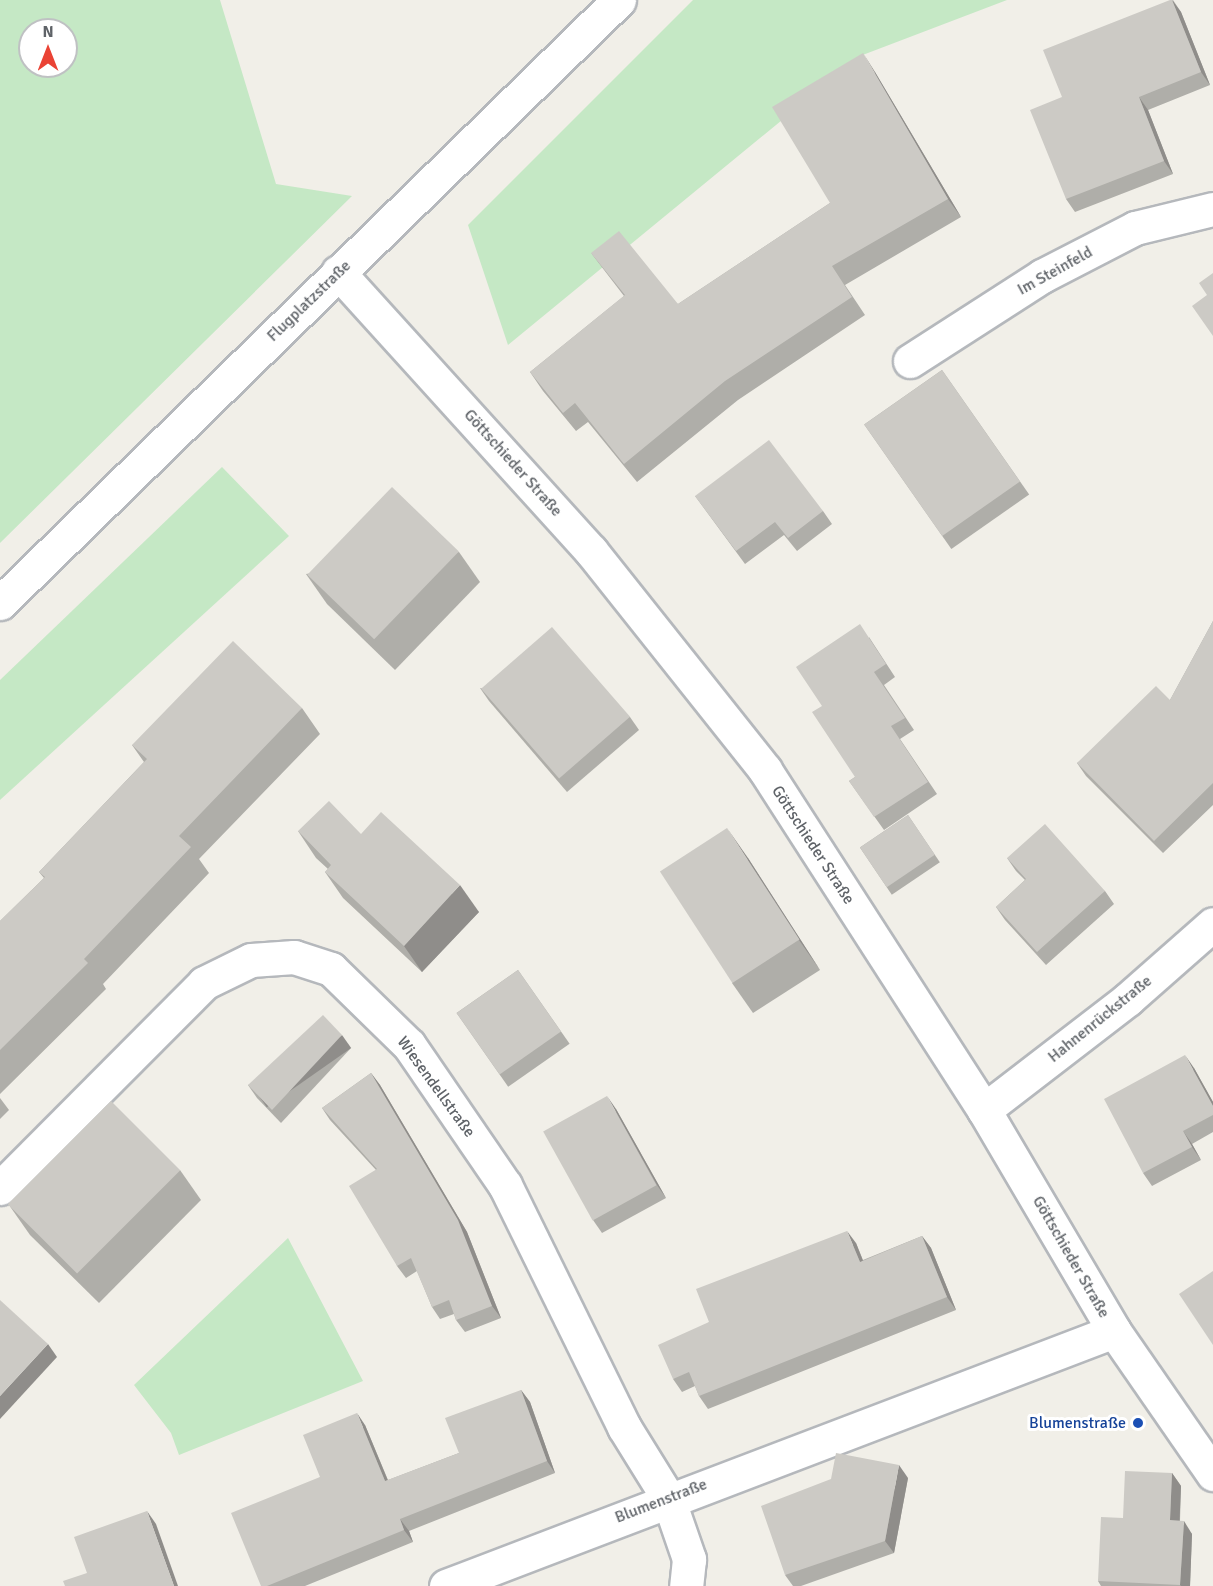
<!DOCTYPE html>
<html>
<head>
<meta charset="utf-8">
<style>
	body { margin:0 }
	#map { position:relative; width:1213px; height:1586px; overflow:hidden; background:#f1efe8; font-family:Signika,sans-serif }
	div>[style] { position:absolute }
	.green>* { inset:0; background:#c5e8c5 }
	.roads { filter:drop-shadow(2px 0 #b5b8bc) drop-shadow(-2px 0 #b5b8bc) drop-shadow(0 2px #b5b8bc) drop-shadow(0 -2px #b5b8bc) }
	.street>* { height:33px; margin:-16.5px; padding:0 16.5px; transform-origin:16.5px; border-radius:16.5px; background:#fff }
	.secondary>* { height:33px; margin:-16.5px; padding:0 16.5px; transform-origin:16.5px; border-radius:16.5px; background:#fff }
	.wall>* { inset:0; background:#afaea9; transform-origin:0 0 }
	.shaded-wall>* { inset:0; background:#8f8d8a; transform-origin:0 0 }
	.building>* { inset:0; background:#cccac5; transform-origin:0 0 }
	.dots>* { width:16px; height:16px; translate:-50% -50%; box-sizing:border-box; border:3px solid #fff; border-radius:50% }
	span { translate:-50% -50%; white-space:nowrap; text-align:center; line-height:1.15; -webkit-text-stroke:6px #fff; paint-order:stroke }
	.street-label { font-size:16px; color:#5f6368 }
	.transit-label { font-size:16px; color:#164399 }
	.right { translate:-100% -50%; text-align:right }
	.north { position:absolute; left:18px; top:18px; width:60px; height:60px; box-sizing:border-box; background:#fff; border:2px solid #bfc1c3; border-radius:50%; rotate:0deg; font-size:16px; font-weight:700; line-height:24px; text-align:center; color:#5f6368 }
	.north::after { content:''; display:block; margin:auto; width:21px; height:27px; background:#ea4335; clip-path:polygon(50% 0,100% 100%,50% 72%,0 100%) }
</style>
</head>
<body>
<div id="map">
	<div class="green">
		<div style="clip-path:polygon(evenodd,0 0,220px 0,276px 184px,352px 196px,0 543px,0 0,30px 30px,66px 30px,66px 66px,30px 66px,30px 30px)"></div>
		<div style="clip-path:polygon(693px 0,1007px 0,860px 56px,508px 345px,468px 225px)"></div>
		<div style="clip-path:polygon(222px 467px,289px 536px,0 800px,0 680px)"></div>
		<div style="clip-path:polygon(288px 1238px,363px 1381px,179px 1455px,171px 1433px,134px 1385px)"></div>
	</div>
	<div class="roads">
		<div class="street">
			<div style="left:338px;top:272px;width:377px;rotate:47.8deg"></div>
			<div style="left:591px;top:551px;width:280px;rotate:51.5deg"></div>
			<div style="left:765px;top:770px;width:404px;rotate:57.2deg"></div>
			<div style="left:984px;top:1110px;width:256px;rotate:59.5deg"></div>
			<div style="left:1114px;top:1331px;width:174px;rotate:55.3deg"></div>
			<div style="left:910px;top:361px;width:157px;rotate:-32.8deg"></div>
			<div style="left:1042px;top:276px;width:105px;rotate:-27.3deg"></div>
			<div style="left:1135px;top:228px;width:80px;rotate:-13.7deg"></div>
			<div style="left:984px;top:1110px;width:182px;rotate:-37.6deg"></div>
			<div style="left:1128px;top:999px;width:113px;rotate:-41.4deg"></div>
			<div style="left:0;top:1188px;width:289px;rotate:-45.1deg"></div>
			<div style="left:204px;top:983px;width:52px;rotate:-26.1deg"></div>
			<div style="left:251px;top:960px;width:43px;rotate:-4deg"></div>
			<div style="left:294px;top:957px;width:39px;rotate:18deg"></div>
			<div style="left:331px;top:969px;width:109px;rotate:44.3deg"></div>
			<div style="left:409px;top:1045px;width:170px;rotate:55.6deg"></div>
			<div style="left:505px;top:1185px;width:270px;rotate:63.8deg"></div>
			<div style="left:624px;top:1427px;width:84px;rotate:58.2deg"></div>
			<div style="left:668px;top:1498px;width:65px;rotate:71deg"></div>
			<div style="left:689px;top:1559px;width:27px;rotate:96deg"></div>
			<div style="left:446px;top:1586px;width:715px;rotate:-20.89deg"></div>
		</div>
		<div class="secondary">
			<div style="left:0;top:603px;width:864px;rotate:-44.25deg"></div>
		</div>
	</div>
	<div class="wall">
		<div style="clip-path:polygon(1173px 0,1181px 12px,1210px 85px,1148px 110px,1173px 174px,1075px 212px,1066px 199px,1062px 97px)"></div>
		<div style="clip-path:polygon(875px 72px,961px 217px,845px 285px,865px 315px,738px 400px,637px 482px,588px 422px,576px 431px,543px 391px,530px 372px,624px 296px,591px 253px,678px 304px,830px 203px)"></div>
		<div style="left:942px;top:370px;width:152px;height:95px;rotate:55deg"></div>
		<div style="clip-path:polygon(695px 496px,823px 511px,832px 524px,797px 551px,784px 535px,745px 564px)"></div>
		<div style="clip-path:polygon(459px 552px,480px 582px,395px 670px,327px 604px,306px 574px)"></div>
		<div style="clip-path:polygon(1213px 621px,1213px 805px,1163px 853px,1086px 776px,1077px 763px,1170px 700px)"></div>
		<div style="clip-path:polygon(869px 637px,895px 677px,884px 685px,914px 730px,900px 739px,937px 794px,884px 830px,849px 781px,855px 777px)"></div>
		<div style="clip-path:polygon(480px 688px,630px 717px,639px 730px,567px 792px,489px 701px)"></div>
		<div style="clip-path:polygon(302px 708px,320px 734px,199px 859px,209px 873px,103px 984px,106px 989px,0 1094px,0 921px,44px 878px,39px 872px,144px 762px,132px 745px)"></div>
		<div style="left:908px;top:815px;width:57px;height:58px;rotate:56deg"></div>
		<div style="clip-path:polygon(298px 831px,361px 834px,479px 912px,422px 972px,343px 898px,325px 872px,328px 869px,316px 858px)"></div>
		<div style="clip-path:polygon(748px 858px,820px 970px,753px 1013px,732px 983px)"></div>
		<div style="clip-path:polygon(1007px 858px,1105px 891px,1114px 904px,1046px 965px,1005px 920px,996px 907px,1025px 880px,1016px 871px)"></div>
		<div style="left:518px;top:970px;width:90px;height:75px;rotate:55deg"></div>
		<div style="clip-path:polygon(351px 1048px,281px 1123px,257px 1098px,248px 1085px)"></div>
		<div style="clip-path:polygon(1194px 1068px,1213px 1102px,1213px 1132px,1192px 1144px,1201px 1160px,1152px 1186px,1143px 1173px)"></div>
		<div style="clip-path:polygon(371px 1073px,380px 1085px,467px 1232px,501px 1318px,465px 1332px,456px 1320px,454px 1314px,440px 1319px,432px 1307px,417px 1271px,406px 1278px,397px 1266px,376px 1170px,330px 1120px,322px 1108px)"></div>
		<div style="clip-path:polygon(0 1098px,9px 1110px,0 1119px)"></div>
		<div style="clip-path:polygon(616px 1109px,666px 1198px,602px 1233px,593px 1220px)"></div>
		<div style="clip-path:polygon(180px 1170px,201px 1200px,99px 1303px,30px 1235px,9px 1205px)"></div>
		<div style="clip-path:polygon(922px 1236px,931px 1248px,956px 1310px,708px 1409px,699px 1396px,695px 1386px,682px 1392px,673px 1379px,709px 1322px,856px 1243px,863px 1260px)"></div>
		<div style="clip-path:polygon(521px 1390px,530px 1402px,555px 1473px,409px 1531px,413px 1542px,305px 1586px,261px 1586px,320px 1477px,365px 1425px,388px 1480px,459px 1453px)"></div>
		<div style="clip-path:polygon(1172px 1473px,1181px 1486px,1180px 1521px,1192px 1534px,1190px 1586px,1101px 1586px,1098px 1581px,1123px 1518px)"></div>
		<div style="clip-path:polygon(908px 1478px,894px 1553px,801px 1586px,793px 1586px,785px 1575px)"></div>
	</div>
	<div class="shaded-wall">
		<div style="clip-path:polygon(1172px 0,1181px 12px,1210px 85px,1201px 72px)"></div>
		<div style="clip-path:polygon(863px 53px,875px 72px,961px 217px,948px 199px)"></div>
		<div style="clip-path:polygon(1139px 97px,1148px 110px,1173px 174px,1164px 161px)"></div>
		<div style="clip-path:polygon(727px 828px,748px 858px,820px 970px,799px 940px)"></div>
		<div style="clip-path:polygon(460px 885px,479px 912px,422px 972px,404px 946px)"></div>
		<div style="left:342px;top:1035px;width:16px;height:103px;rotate:55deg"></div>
		<div style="clip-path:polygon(1185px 1055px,1194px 1068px,1213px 1102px,1213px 1106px)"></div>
		<div style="clip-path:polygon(371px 1073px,380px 1085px,467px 1232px,501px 1318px,492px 1306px)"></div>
		<div style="clip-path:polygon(607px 1096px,616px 1109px,666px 1198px,657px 1185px)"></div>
		<div style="clip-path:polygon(1183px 1131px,1192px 1144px,1201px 1160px,1192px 1147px)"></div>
		<div style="clip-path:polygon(847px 1231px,856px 1243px,868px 1274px,860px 1262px)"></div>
		<div style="clip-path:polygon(922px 1236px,931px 1248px,956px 1310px,947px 1297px)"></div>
		<div style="clip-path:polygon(48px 1344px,57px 1357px,0 1419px,0 1396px)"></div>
		<div style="clip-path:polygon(521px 1390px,530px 1402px,555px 1473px,547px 1461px)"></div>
		<div style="clip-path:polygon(357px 1413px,365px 1425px,393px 1493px,385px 1481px)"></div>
		<div style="clip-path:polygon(899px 1465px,908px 1478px,894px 1553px,885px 1541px)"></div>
		<div style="clip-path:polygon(1172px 1473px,1181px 1486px,1179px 1533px,1170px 1520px)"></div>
		<div style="clip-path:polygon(147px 1511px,156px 1524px,178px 1586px,174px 1586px)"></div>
		<div style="clip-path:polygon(400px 1519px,409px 1531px,413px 1542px,404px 1530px)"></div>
		<div style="clip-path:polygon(1184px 1521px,1192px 1534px,1190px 1586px,1181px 1586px,1180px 1585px)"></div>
	</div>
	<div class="building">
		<div style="clip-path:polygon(1170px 0,1172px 0,1201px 72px,1139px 97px,1164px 161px,1066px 199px,1030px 110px,1062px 97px,1043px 50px)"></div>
		<div style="clip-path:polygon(863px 53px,948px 199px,832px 266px,852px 297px,725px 381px,624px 464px,575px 403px,563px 413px,530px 372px,625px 295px,591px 253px,619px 231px,678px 304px,830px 203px,772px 107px)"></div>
		<div style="clip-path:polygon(1213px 273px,1213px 336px,1192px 306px,1207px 295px,1199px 283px)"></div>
		<div style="left:942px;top:370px;width:136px;height:95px;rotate:55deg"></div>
		<div style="clip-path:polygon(769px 440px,823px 511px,788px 538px,775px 522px,736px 551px,695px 496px)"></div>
		<div style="left:392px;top:487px;width:93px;height:122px;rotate:44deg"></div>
		<div style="clip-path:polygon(1213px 621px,1213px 783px,1154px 841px,1077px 763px,1156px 686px,1170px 700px)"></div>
		<div style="clip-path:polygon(860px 624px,886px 664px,874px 672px,905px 718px,891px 726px,928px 782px,874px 817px,849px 781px,855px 777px,812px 712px,822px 706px,796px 667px)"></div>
		<div style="left:552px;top:627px;width:119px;height:94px;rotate:49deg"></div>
		<div style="clip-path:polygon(233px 641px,302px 708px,179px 836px,191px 847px,84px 959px,88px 963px,0 1050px,0 921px,45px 877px,39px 872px,147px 759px,132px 745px)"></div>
		<div style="clip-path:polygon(329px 801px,361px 834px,381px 812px,460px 885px,404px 946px,325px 872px,331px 865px,298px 831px)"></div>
		<div style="left:908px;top:815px;width:48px;height:58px;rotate:56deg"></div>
		<div style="clip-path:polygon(1045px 824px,1105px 891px,1037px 952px,996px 907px,1026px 879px,1007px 858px)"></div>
		<div style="left:727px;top:828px;width:133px;height:80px;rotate:57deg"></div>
		<div style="left:518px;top:970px;width:75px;height:75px;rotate:55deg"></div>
		<div style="clip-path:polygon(323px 1015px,342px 1035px,272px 1110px,248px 1085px)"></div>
		<div style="clip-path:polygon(1185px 1055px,1213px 1106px,1213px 1115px,1183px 1131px,1192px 1147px,1143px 1173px,1104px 1099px)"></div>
		<div style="clip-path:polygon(371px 1073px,458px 1220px,492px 1306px,456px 1320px,449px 1300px,432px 1307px,411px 1258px,397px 1266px,349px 1186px,377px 1169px,322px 1108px)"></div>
		<div style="left:607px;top:1096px;width:102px;height:73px;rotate:61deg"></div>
		<div style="left:111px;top:1101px;width:98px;height:146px;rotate:45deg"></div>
		<div style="clip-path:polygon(847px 1231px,860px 1262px,922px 1236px,947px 1297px,699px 1396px,689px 1372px,673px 1379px,658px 1345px,709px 1322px,696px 1289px)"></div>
		<div style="clip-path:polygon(1213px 1271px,1213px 1345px,1179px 1294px)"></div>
		<div style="clip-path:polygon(0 1300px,48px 1344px,0 1396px)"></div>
		<div style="clip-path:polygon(521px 1390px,547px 1461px,400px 1519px,404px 1530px,267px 1586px,261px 1586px,231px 1513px,320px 1477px,303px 1435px,357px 1413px,385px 1481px,459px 1453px,445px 1418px)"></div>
		<div style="clip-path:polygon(836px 1453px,899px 1465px,885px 1541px,785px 1575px,761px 1506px,831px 1479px)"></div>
		<div style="clip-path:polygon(1125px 1471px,1172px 1473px,1170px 1520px,1184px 1521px,1180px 1585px,1098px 1581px,1101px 1517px,1123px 1518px)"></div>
		<div style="clip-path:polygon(147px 1511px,174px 1586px,65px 1586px,63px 1581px,87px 1573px,74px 1537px)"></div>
	</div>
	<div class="dots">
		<div style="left:1138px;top:1423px;background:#1a4fb4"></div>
	</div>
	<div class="street-label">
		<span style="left:1055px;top:271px;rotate:-29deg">Im Steinfeld</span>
		<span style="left:309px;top:301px;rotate:-44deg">Flugplatzstraße</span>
		<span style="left:513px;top:463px;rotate:48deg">Göttschieder Straße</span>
		<span style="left:813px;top:845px;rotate:57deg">Göttschieder Straße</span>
		<span style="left:1100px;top:1019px;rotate:-39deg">Hahnenrückstraße</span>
		<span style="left:436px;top:1087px;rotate:54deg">Wiesendellstraße</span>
		<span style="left:1071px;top:1257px;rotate:60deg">Göttschieder Straße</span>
		<span style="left:661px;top:1501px;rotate:-21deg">Blumenstraße</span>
	</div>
	<div class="transit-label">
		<span class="right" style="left:1126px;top:1423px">Blumenstraße</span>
	</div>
	<div class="north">N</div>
</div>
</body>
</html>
